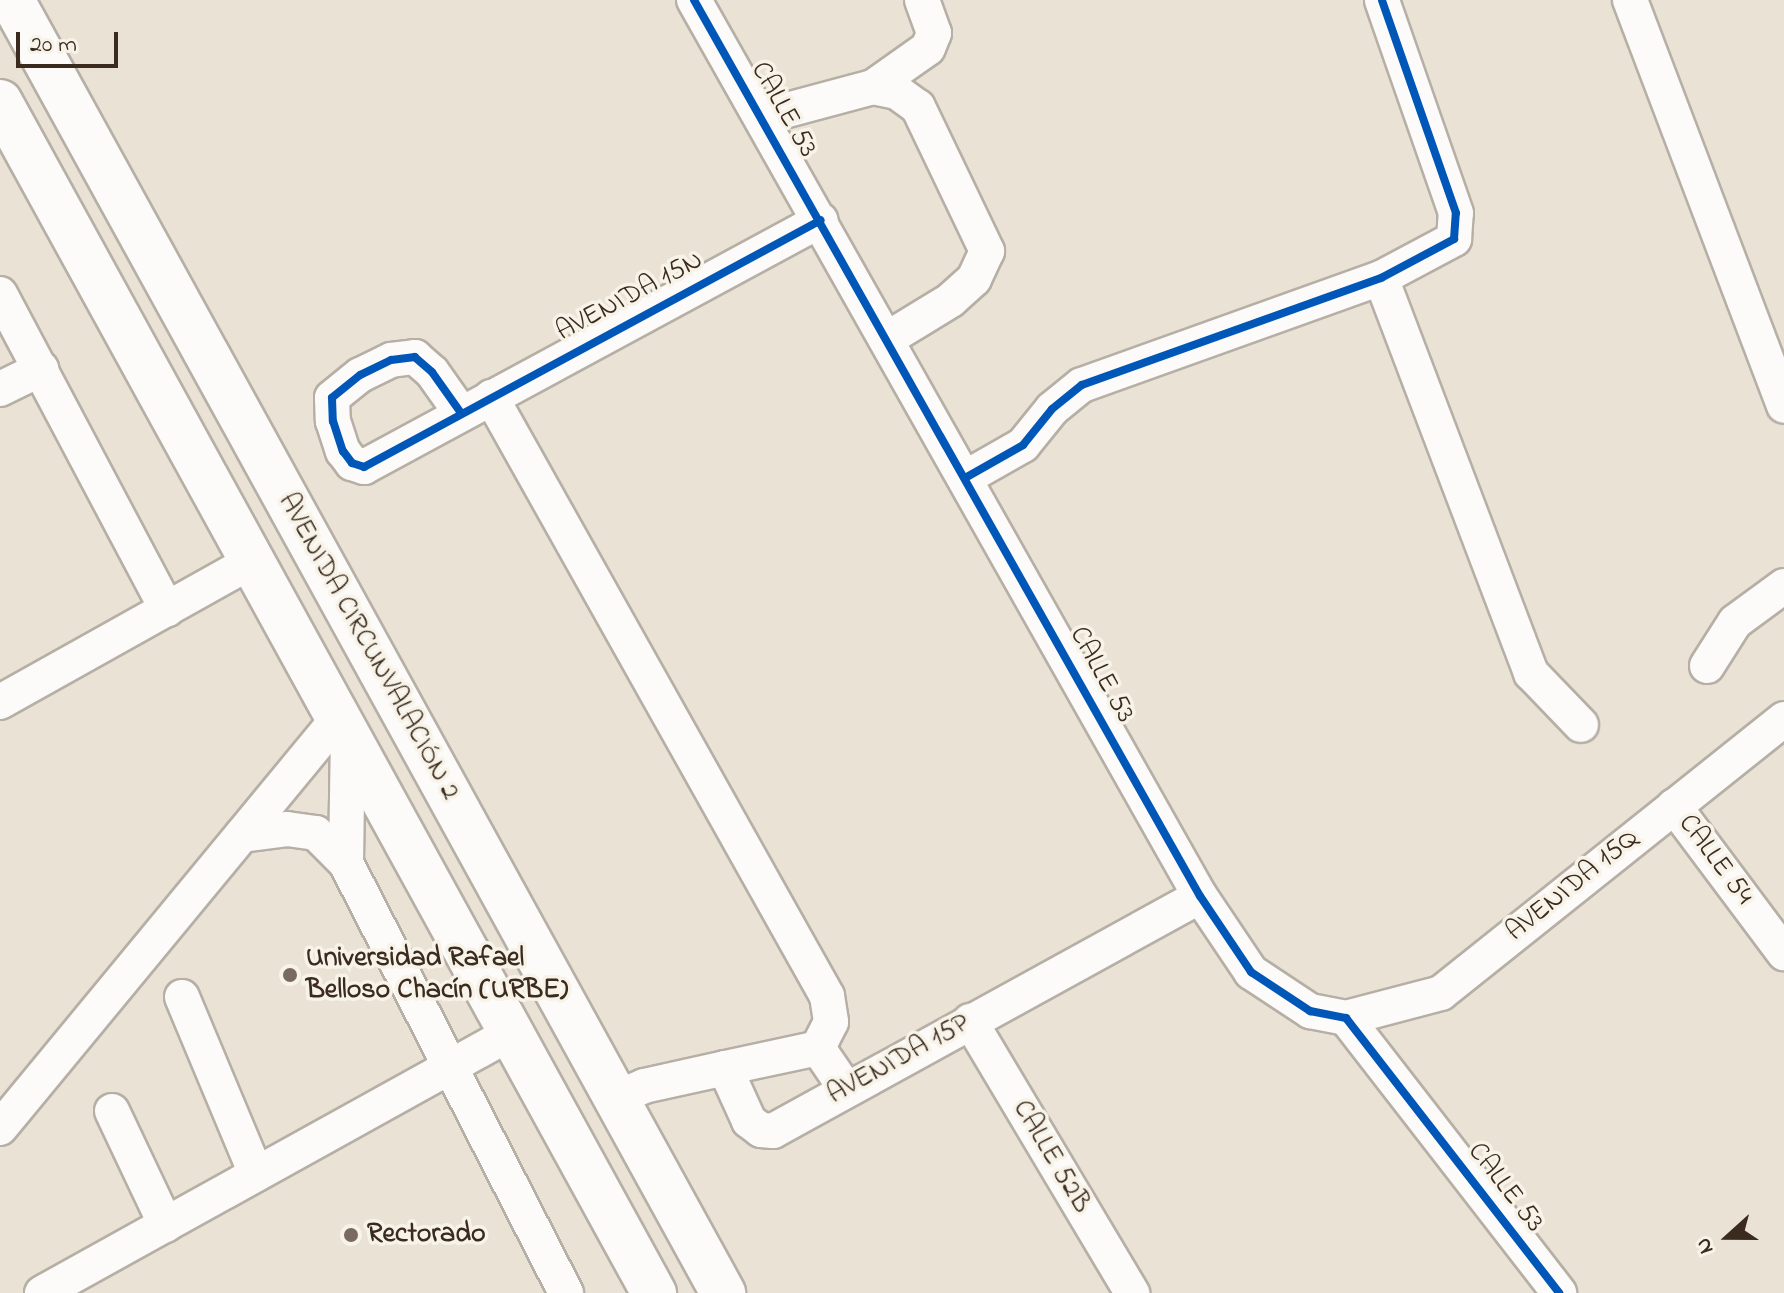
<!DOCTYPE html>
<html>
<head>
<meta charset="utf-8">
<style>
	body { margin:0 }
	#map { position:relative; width:1784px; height:1293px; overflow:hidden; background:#eae2d4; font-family:"Indie Flower",sans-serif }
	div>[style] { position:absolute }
	.roads { filter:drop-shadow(2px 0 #b6afa6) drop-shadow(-2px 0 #b6afa6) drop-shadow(0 2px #b6afa6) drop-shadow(0 -2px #b6afa6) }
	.minor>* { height:34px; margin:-17px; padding:0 17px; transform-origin:17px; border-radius:17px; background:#fcfbf9 }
	.major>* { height:44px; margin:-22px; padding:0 22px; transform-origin:22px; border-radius:22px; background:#fcfbf9 }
	.cycleway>* { height:8px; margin:-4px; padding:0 4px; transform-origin:4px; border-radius:4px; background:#0057b8 }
	.dots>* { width:22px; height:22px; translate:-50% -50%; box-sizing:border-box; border:4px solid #f7f3e8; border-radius:50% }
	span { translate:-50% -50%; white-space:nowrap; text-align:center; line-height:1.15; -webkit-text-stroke:7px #f7f3e8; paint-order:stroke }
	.street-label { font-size:28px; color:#3b2a1e }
	.poi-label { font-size:28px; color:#3b2a1e; font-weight:700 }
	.left { translate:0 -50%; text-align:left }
	.north { position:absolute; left:1688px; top:1197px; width:80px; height:80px; -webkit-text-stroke:6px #f7f3e8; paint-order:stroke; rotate:249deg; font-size:22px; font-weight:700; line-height:32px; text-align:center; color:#3b2a1e }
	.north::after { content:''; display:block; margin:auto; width:28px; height:36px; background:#3b2a1e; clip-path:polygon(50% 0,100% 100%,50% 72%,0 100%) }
	.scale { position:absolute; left:16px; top:32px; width:102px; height:36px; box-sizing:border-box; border:4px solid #3b2a1e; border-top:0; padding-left:10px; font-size:24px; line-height:28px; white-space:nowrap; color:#3b2a1e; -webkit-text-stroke:6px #f7f3e8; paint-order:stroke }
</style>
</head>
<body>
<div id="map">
	<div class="roads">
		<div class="minor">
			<div style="left:694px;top:0;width:1029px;rotate:60.55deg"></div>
			<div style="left:1200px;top:896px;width:92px;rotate:56.1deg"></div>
			<div style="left:1251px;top:972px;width:71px;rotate:33.5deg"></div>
			<div style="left:1310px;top:1011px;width:37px;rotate:11deg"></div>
			<div style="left:1346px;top:1018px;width:348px;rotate:52.2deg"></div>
			<div style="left:1630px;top:0;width:434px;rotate:69.2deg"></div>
			<div style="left:873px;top:87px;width:67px;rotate:-35.3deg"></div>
			<div style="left:928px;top:48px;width:16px;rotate:-68deg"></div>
			<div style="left:934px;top:33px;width:35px;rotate:-110deg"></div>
			<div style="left:761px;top:117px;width:116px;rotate:-15deg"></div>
			<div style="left:873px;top:87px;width:25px;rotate:12deg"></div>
			<div style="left:897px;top:92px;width:26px;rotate:36deg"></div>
			<div style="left:918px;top:107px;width:160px;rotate:64.4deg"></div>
			<div style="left:987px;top:251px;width:31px;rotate:115deg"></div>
			<div style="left:974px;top:279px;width:31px;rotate:138deg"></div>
			<div style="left:951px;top:300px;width:75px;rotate:148.6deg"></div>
			<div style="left:1381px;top:278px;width:423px;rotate:69.2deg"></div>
			<div style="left:1531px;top:673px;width:72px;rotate:46.1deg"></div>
			<div style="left:0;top:294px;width:357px;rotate:62.1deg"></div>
			<div style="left:0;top:389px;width:46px;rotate:-26deg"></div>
			<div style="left:491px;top:397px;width:687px;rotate:60.71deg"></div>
			<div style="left:827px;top:996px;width:26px;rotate:81deg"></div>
			<div style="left:831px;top:1022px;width:29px;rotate:117deg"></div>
			<div style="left:461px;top:413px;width:50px;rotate:-125.3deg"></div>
			<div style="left:432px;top:372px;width:23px;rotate:-139deg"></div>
			<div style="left:415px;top:357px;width:24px;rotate:173deg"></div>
			<div style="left:391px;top:360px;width:34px;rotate:154deg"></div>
			<div style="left:360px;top:375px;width:36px;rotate:141deg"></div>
			<div style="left:332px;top:398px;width:23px;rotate:88deg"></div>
			<div style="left:333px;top:421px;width:32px;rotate:72deg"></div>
			<div style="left:343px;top:451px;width:15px;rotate:53deg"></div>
			<div style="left:352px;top:463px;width:13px;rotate:18deg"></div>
			<div style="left:364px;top:467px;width:519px;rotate:-28.39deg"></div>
			<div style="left:965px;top:478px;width:67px;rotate:-29.6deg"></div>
			<div style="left:1023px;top:445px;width:46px;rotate:-51.1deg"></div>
			<div style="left:1052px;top:409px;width:38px;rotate:-39deg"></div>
			<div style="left:1082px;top:385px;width:318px;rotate:-19.7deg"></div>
			<div style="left:1381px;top:278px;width:83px;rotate:-28.1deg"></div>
			<div style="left:1454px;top:239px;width:26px;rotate:-86deg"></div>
			<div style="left:1456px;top:213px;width:225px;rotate:-109.2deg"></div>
			<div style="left:1707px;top:666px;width:52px;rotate:-57.5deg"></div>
			<div style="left:1735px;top:622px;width:61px;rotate:-36.3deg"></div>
			<div style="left:0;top:702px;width:289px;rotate:-29.2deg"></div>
			<div style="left:348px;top:734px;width:129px;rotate:90.9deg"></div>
			<div style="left:346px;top:863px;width:483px;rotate:62.9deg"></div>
			<div style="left:1674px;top:806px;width:184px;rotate:53.2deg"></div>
			<div style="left:242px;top:835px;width:45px;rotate:-7.6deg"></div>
			<div style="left:287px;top:829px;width:29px;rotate:8deg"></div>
			<div style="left:316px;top:833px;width:42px;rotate:45deg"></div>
			<div style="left:182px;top:997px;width:192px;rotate:67.3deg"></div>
			<div style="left:1346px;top:1018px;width:98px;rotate:-14.7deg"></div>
			<div style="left:1441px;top:993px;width:439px;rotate:-38.6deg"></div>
			<div style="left:970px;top:1021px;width:317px;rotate:59.2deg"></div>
			<div style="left:725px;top:1068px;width:95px;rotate:-12.1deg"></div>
			<div style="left:818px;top:1048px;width:50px;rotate:55.7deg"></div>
			<div style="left:616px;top:1098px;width:30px;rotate:-23deg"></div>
			<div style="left:644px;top:1086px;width:83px;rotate:-12.5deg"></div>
			<div style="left:725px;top:1068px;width:58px;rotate:65.6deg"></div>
			<div style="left:749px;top:1121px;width:15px;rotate:37deg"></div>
			<div style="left:761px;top:1130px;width:12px;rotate:5deg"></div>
			<div style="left:773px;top:1131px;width:487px;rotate:-28.8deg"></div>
			<div style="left:112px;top:1111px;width:126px;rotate:64.7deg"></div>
			<div style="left:0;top:1128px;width:533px;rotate:-50.48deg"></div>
			<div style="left:42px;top:1293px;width:536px;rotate:-29deg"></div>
		</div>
		<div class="major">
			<div style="left:12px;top:0;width:1476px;rotate:61.19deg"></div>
			<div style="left:0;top:102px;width:1359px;rotate:61.23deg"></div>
		</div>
	</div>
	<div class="cycleway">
		<div style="left:694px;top:0;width:1029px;rotate:60.55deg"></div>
		<div style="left:1200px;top:896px;width:92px;rotate:56.1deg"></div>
		<div style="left:1251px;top:972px;width:71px;rotate:33.5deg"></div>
		<div style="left:1310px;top:1011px;width:37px;rotate:11deg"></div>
		<div style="left:1346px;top:1018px;width:348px;rotate:52.2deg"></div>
		<div style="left:461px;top:413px;width:50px;rotate:-125.3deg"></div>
		<div style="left:432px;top:372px;width:23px;rotate:-139deg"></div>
		<div style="left:415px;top:357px;width:24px;rotate:173deg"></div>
		<div style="left:391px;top:360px;width:34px;rotate:154deg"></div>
		<div style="left:360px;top:375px;width:36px;rotate:141deg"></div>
		<div style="left:332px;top:398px;width:23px;rotate:88deg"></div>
		<div style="left:333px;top:421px;width:32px;rotate:72deg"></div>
		<div style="left:343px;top:451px;width:15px;rotate:53deg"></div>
		<div style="left:352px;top:463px;width:13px;rotate:18deg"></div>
		<div style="left:364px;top:467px;width:519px;rotate:-28.39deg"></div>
		<div style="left:965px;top:478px;width:67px;rotate:-29.6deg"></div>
		<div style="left:1023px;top:445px;width:46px;rotate:-51.1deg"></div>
		<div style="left:1052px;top:409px;width:38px;rotate:-39deg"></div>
		<div style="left:1082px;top:385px;width:318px;rotate:-19.7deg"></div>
		<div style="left:1381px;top:278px;width:83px;rotate:-28.1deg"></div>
		<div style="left:1454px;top:239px;width:26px;rotate:-86deg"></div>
		<div style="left:1456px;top:213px;width:225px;rotate:-109.2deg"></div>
	</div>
	<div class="dots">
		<div style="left:290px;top:975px;background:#786a5e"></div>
		<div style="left:351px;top:1235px;background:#786a5e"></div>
	</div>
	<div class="street-label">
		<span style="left:783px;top:110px;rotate:60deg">CALLE 53</span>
		<span style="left:630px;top:297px;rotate:-28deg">AVENIDA 15N</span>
		<span style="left:368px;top:647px;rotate:61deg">AVENIDA CIRCUNVALACIÓN 2</span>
		<span style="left:1101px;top:675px;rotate:61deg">CALLE 53</span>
		<span style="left:1715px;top:860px;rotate:53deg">CALLE 54</span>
		<span style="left:1573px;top:886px;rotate:-39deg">AVENIDA 15Q</span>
		<span style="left:899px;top:1060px;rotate:-29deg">AVENIDA 15P</span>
		<span style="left:1051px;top:1157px;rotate:59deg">CALLE 52B</span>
		<span style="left:1505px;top:1188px;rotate:52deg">CALLE 53</span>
	</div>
	<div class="poi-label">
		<span class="left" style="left:306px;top:975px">Universidad Rafael<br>Belloso Chacín (URBE)</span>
		<span class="left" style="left:367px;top:1235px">Rectorado</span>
	</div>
	<div class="north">N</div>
	<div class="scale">20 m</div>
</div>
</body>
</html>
